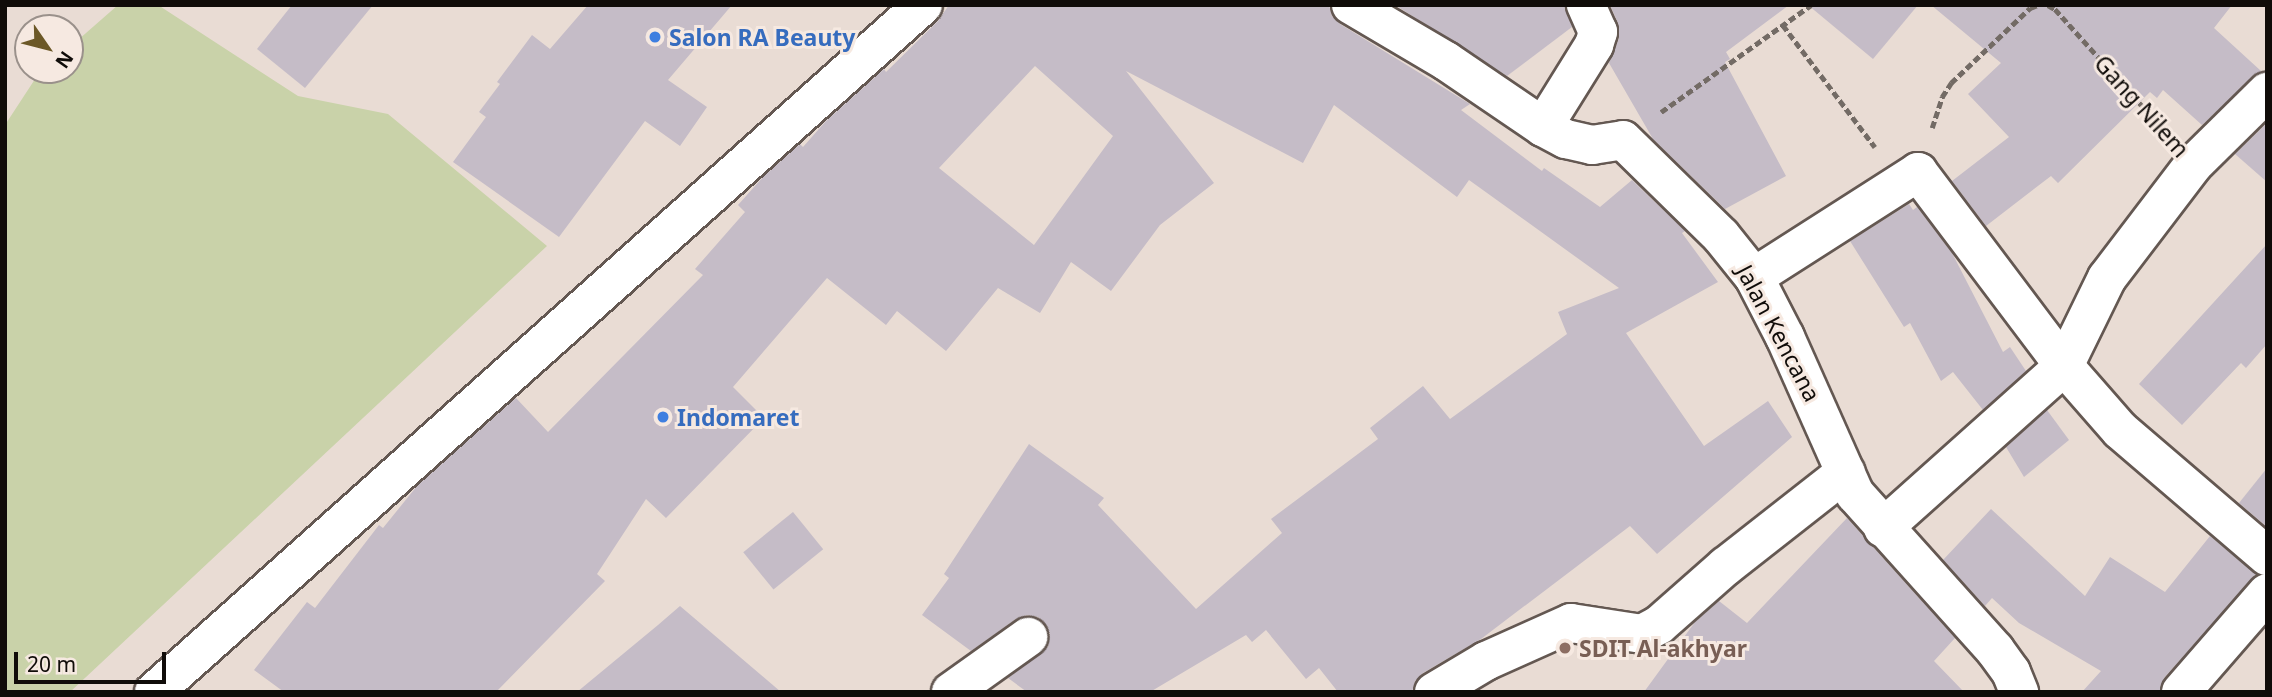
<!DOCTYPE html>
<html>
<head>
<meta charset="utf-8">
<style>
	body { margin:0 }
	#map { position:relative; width:2272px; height:697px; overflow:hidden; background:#e9dcd4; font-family:"Noto Sans",sans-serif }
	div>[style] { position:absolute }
	.green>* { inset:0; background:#c9d2a9 }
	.building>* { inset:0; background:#c5bcc7; transform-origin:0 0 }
	.path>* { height:4.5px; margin-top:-2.25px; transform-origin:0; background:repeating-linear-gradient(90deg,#736b65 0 7px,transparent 0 10.5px) }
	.roads { filter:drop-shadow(2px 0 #645852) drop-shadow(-2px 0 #645852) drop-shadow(0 2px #645852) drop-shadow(0 -2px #645852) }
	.street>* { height:38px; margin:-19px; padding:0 19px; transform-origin:19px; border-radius:19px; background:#fff }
	.secondary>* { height:38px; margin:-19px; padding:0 19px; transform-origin:19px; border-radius:19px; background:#fff }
	.dots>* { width:19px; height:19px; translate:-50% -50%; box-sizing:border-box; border:4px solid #f6e9e1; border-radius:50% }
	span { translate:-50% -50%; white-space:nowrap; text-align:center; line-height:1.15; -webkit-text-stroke:6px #f6e9e1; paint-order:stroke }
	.shop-label { font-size:23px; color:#366cbe; font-weight:700 }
	.left { translate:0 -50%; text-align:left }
	.street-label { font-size:23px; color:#100c09 }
	.education-label { font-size:23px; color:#785e54; font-weight:700 }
	.frame { position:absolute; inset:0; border:7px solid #100c09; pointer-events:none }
	.north { position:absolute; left:14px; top:14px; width:70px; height:70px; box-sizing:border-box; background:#f6e9e1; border:2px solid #9a918b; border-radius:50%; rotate:125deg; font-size:19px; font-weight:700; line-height:28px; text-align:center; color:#100c09 }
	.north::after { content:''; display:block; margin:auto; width:24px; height:32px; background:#6c5827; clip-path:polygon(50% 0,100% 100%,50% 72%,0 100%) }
	.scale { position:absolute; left:14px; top:652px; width:152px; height:32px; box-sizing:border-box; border:4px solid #100c09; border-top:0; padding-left:9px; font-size:21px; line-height:24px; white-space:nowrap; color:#100c09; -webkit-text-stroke:5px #f6e9e1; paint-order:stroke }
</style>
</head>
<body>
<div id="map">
	<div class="green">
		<div style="clip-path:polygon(118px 5px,158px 5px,298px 96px,388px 114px,547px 246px,70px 692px,5px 692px,5px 125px,39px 73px,43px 70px,70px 70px,70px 47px)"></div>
	</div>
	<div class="building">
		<div style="clip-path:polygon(292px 5px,373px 5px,305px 88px,257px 49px)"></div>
		<div style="clip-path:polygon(588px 5px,732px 5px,668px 80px,707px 107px,680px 146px,645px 121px,559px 237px,453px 162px,486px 117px,479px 112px,500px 84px,497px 82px,532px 35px,550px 49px)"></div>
		<div style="clip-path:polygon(evenodd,949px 5px,1329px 5px,1332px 16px,1340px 24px,1470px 104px,1461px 110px,1542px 171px,1544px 168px,1600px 207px,1632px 180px,1685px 231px,1682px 233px,1718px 282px,1626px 333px,1704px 446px,1768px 401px,1792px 437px,1657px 554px,1630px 526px,1481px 639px,1423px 673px,1415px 681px,1412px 692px,1338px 692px,1319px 668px,1306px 679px,1266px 630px,1252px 642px,1246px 635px,1150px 692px,1027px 692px,1008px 678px,1048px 647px,1050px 634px,1046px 625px,1038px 617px,1027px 615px,1016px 619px,971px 651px,922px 615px,949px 578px,944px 574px,1029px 444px,1104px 498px,1098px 505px,1196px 609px,1282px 533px,1271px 519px,1378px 439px,1370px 428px,1423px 386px,1450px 419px,1567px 334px,1558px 312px,1619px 288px,1469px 180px,1457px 197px,1334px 105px,1303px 163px,1126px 71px,1214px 183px,1160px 225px,1111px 291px,1071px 262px,1040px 313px,998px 288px,946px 351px,897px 311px,886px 325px,827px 278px,733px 387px,764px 418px,666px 518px,646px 499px,597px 574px,605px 581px,496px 692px,284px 692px,254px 670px,307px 602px,315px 608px,379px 525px,383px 528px,417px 486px,516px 398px,548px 432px,703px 275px,695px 269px,745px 212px,738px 205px,763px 177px,800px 144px,803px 147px,826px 121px,884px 69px,886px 72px,938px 21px,949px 5px,1035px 66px,1113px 136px,1034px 245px,939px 168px,1035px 66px)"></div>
		<div style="clip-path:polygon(1395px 5px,1565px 5px,1572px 27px,1507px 76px)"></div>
		<div style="clip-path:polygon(1610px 5px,1789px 5px,1726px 52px,1730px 59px,1725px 62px,1786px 176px,1725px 209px,1653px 139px,1609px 63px,1619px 38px,1618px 23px)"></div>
		<div style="clip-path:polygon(1808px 5px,1918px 5px,1873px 59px)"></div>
		<div style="clip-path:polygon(1931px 5px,2232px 5px,2214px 28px,2261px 71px,2202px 125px,2163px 90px,2157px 98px,2150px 92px,2058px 183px,2051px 176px,1986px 226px,1952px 181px,2009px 137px,1968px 94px,2001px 63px)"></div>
		<div style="clip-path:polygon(2267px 123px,2267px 182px,2235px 154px)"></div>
		<div style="clip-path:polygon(1909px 204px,1913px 210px,1917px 207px,1952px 253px,2003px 352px,2010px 347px,2026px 371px,1983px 410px,1953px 372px,1941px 381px,1910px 323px,1904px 327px,1850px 241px)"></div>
		<div style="clip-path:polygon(2267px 244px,2267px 344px,2246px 368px,2241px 363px,2182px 425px,2139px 384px)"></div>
		<div style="clip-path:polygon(2047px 410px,2069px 440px,2024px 477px,2006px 447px)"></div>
		<div style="clip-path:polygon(2267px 468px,2267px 527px,2239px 503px)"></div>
		<div style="clip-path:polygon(1991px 509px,2085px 596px,2110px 557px,2165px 592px,2210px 536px,2256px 574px,2164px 678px,2160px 692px,2082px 692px,2101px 671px,2019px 623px,1992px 598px,1985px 606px,1943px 560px)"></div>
		<div style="left:793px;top:512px;width:48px;height:64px;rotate:51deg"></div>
		<div style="clip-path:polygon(1847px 518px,1955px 638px,1934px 661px,1964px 692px,1644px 692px,1695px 622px,1719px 601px,1747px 623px)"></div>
		<div style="clip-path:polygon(680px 606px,781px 692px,577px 692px,658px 625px)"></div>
	</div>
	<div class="path">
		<div style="left:2048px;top:5px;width:8px;rotate:30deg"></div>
		<div style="left:2055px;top:9px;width:163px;rotate:48deg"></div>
		<div style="left:1783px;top:25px;width:153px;rotate:53deg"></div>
		<div style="left:1661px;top:112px;width:184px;rotate:-35.5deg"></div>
		<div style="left:1932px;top:128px;width:33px;rotate:-72deg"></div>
		<div style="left:1942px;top:97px;width:17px;rotate:-57deg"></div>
		<div style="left:1951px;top:83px;width:109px;rotate:-43.5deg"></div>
		<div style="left:2030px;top:8px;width:9px;rotate:-21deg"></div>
	</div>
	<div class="roads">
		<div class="street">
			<div style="left:1351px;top:5px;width:110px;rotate:30.5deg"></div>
			<div style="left:1446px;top:61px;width:117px;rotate:34.2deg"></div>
			<div style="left:1543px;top:127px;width:26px;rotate:28deg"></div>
			<div style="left:1566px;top:139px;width:27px;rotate:13deg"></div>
			<div style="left:1592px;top:145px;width:31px;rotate:-9deg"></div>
			<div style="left:1623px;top:140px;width:137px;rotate:44.4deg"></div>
			<div style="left:1721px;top:236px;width:53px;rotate:51.2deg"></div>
			<div style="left:1754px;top:277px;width:68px;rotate:62.7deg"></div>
			<div style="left:1785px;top:337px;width:172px;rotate:66deg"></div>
			<div style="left:1855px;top:494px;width:210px;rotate:48.1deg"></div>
			<div style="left:1995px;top:650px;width:27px;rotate:54deg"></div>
			<div style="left:2011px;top:672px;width:22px;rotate:68deg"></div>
			<div style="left:1543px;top:127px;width:97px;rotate:-58.1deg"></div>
			<div style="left:1594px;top:45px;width:14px;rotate:-73deg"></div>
			<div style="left:1598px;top:32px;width:30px;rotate:-114deg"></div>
			<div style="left:1754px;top:277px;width:195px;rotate:-32.6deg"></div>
			<div style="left:1918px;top:172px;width:243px;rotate:53deg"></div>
			<div style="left:2064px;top:366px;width:85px;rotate:48.8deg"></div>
			<div style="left:2120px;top:430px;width:194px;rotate:40.6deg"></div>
			<div style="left:1883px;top:528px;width:243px;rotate:-41.8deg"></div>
			<div style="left:2064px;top:366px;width:98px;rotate:-64deg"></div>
			<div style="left:2107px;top:278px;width:143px;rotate:-52.7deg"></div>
			<div style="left:2194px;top:164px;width:103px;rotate:-44.6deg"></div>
			<div style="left:951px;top:692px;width:95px;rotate:-35.5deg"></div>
			<div style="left:1434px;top:692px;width:61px;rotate:-30.8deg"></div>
			<div style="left:1486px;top:661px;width:93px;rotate:-24.1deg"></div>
			<div style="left:1571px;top:623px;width:72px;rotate:8.8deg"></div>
			<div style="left:1642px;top:634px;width:19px;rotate:-28deg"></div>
			<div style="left:1659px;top:625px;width:89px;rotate:-41.4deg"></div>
			<div style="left:1726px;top:566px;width:152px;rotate:-38.1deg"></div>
			<div style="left:2181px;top:692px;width:131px;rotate:-49deg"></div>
		</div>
		<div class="secondary">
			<div style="left:154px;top:692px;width:1031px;rotate:-41.78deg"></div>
		</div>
	</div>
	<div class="dots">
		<div style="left:655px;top:37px;background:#3f7fe0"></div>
		<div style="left:663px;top:417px;background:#3f7fe0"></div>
		<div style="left:1565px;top:648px;background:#8d6e63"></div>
	</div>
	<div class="shop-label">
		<span class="left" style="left:669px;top:37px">Salon RA Beauty</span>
		<span class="left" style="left:677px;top:417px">Indomaret</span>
	</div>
	<div class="street-label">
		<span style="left:2142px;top:106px;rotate:48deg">Gang Nilem</span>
		<span style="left:1779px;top:333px;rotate:62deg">Jalan Kencana</span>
	</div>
	<div class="education-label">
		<span class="left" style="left:1579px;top:648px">SDIT Al-akhyar</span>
	</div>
	<div class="frame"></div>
	<div class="north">N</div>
	<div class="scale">20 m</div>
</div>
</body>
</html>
